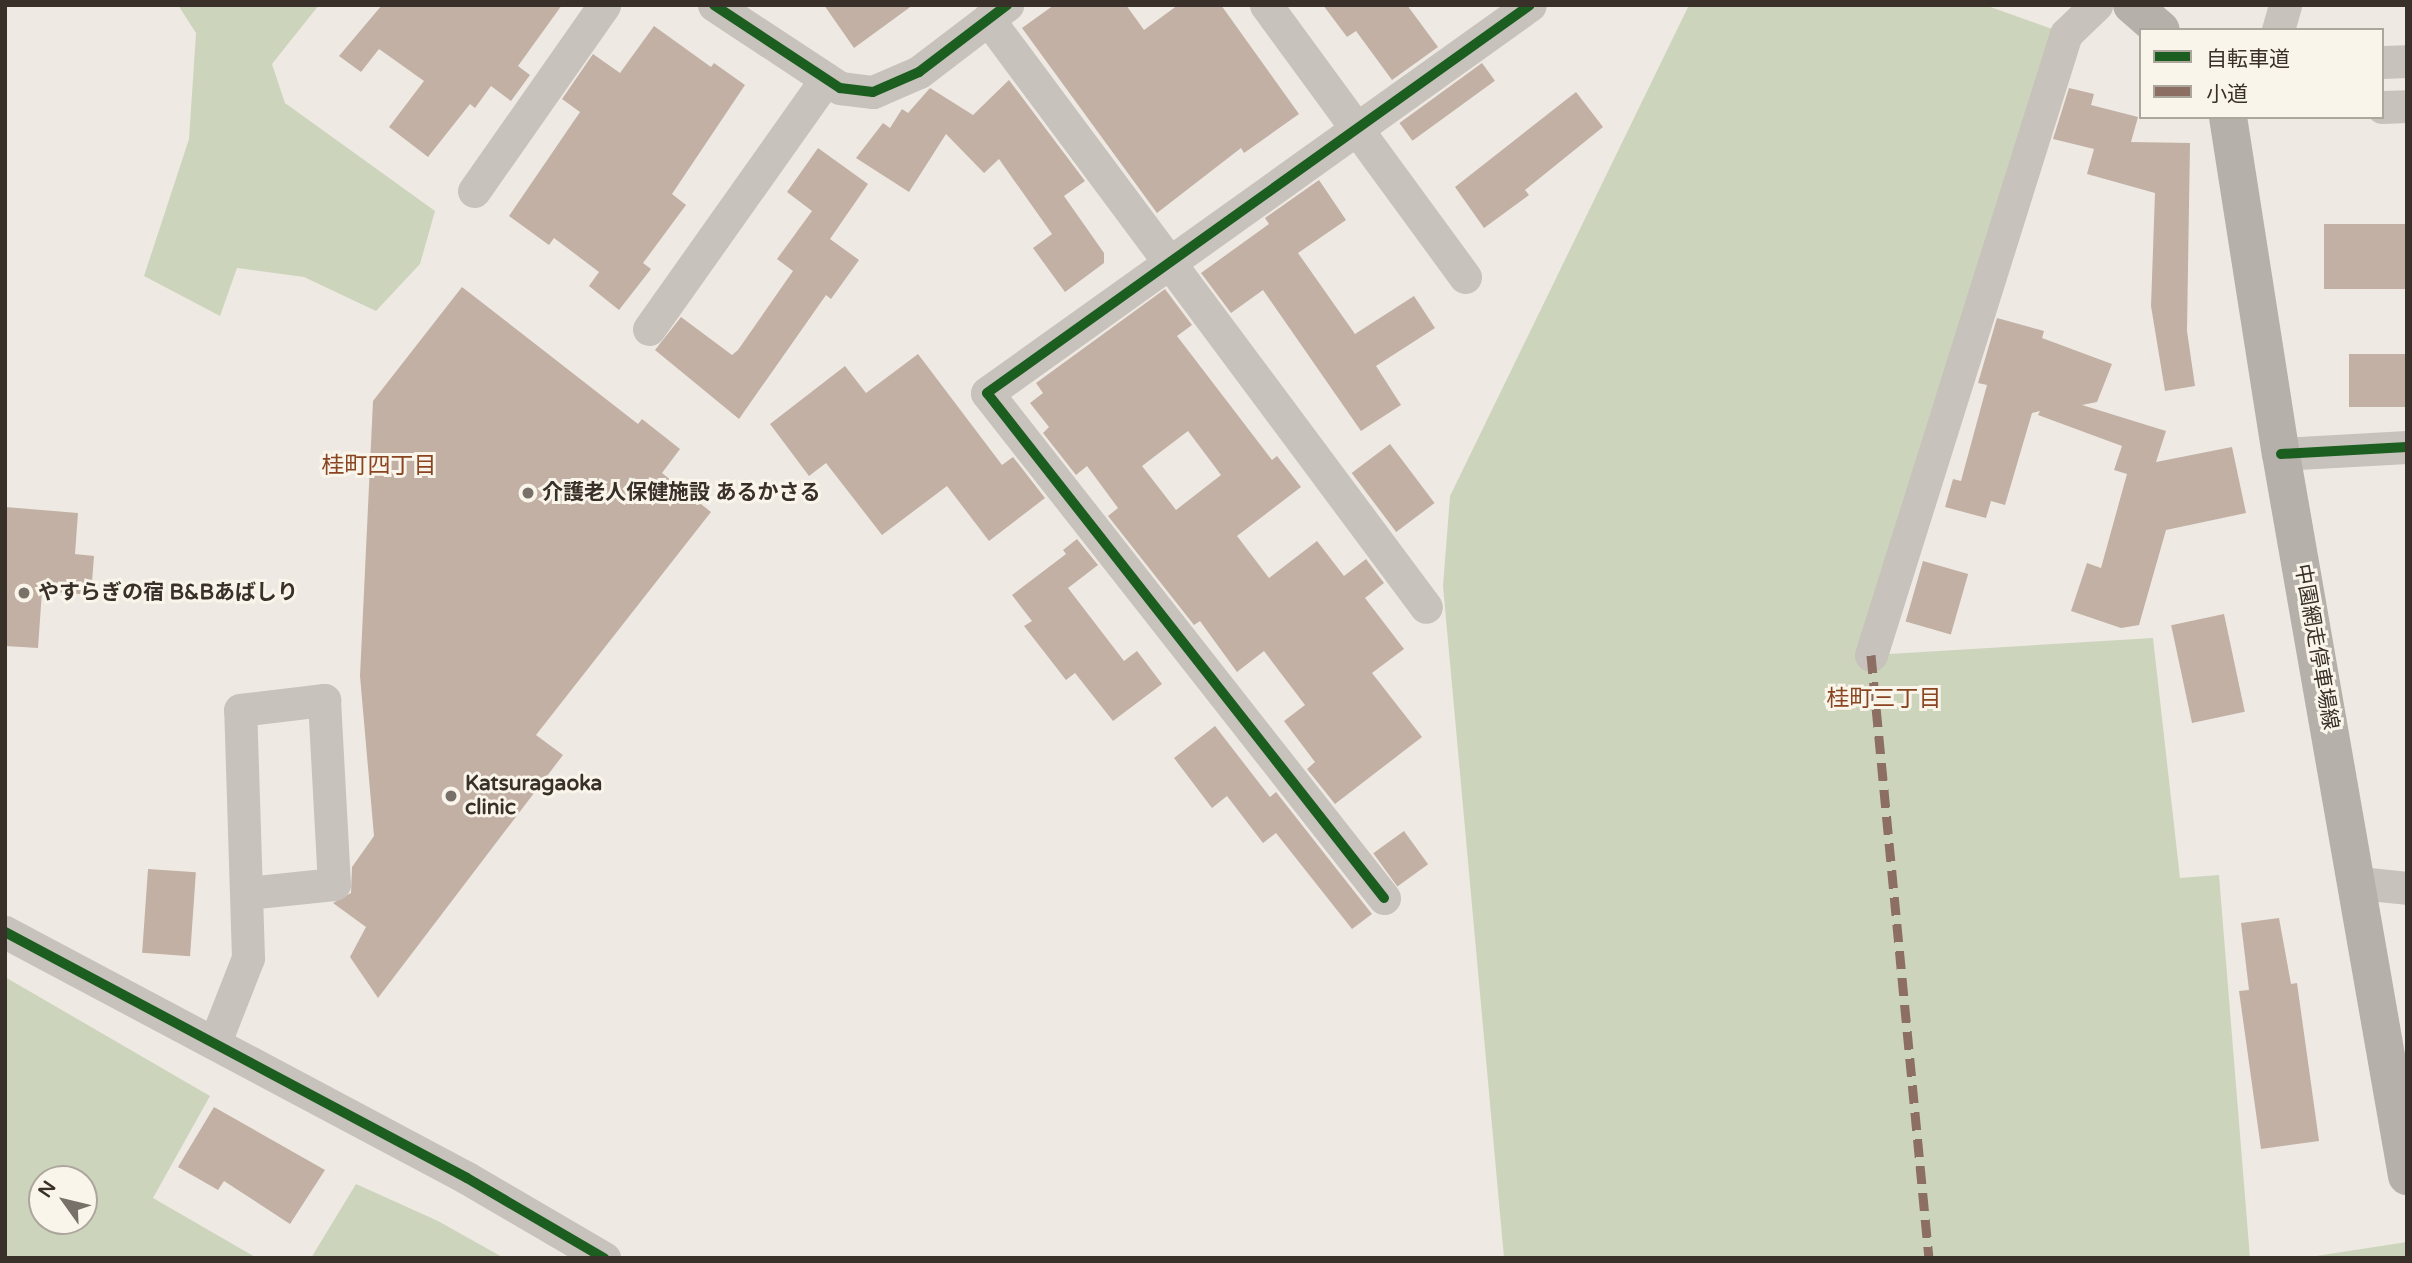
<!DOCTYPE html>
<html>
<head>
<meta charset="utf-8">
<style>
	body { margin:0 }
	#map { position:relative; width:2412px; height:1263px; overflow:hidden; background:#eeeae3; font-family:"Varela Round","Noto Sans JP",sans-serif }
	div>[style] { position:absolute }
	.green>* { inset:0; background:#cdd4bc }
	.building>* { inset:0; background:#c2b0a4; transform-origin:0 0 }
	.minor>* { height:33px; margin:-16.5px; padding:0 16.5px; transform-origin:16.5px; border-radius:16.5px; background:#c7c2bb }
	.major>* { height:38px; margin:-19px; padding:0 19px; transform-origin:19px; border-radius:19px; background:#b6b0aa }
	.quiet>* { height:9px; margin-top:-4.5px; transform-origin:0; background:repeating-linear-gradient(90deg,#8d6e63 0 18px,transparent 0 27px) }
	.cycleway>* { height:10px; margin:-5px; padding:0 5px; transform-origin:5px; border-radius:5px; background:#1b5e20 }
	.dots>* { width:19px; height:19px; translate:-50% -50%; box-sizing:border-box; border:4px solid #faf5ea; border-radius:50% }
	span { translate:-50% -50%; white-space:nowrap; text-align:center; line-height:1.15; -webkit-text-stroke:6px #faf5ea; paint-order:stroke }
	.poi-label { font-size:21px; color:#383029; font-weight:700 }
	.left { translate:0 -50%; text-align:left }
	.street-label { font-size:21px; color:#383029 }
	.neighbourhood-label { font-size:23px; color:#894421 }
	.frame { position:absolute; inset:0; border:7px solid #383029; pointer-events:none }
	.legend { position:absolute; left:2139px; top:28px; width:245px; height:91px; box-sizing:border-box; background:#faf5ea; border:2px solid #aca69d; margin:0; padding:9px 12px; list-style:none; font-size:21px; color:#383029 }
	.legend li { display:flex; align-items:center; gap:14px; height:35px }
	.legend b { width:35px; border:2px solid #aca69d }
	.north { position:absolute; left:28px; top:1165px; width:70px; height:70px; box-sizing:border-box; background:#faf5ea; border:2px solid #aca69d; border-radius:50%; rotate:304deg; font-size:19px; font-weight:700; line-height:28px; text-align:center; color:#383029 }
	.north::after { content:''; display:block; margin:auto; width:24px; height:32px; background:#78716a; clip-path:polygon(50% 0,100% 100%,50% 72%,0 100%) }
</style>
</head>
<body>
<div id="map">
	<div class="green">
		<div style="clip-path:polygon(178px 5px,319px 5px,272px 64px,285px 103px,435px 211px,420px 264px,376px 311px,304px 277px,237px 268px,220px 316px,144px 276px,189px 139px,196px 33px)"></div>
		<div style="clip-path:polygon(1689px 5px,1985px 5px,2066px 34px,1872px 655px,2153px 638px,2180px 878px,2219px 875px,2250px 1258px,1504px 1258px,1443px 586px,1450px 496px)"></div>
		<div style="clip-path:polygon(evenodd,5px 977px,210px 1096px,153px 1198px,257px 1258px,5px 1258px,5px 977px,42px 1179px,84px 1179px,84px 1221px,42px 1221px,42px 1179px)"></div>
		<div style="clip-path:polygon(356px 1184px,438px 1221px,504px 1258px,311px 1258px)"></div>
		<div style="clip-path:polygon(2407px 1242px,2407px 1258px,2303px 1258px)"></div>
	</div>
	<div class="building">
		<div style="clip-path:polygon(382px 5px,562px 5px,518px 66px,530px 75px,511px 101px,491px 86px,475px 108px,470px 104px,428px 157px,389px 127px,424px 81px,379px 49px,361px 72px,339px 56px)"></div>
		<div style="clip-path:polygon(824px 5px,913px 5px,854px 48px)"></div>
		<div style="clip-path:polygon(1054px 5px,1126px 5px,1144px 30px,1178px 5px,1221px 5px,1299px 114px,1244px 153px,1241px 148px,1157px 213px,1022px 28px)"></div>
		<div style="clip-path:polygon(1323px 5px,1407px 5px,1438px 47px,1392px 80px,1356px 31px,1347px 37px)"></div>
		<div style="clip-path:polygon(654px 26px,711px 67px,714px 63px,745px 85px,672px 194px,686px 205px,643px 263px,651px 269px,619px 310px,589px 286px,599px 272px,554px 238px,549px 245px,509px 216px,580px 112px,562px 99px,593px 54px,620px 73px)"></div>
		<div style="left:1482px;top:63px;width:22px;height:102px;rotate:54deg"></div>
		<div style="clip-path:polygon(1009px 80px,1085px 181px,1064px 196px,1104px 253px,1104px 263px,1065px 292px,1033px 248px,1052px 234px,999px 159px,984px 173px,946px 134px,909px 192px,856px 158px,883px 123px,890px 128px,902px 109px,908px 113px,930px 88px,973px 115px)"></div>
		<div style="clip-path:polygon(2069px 88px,2094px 94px,2091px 105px,2138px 117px,2131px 142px,2190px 143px,2187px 331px,2195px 386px,2165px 391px,2151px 306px,2155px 193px,2087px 174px,2094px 149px,2053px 139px)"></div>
		<div style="clip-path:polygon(1576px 92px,1603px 127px,1525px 190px,1529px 195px,1484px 228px,1455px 187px)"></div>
		<div style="clip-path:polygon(818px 148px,868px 184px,830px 239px,859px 260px,831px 299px,826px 295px,739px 419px,655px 350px,681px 317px,732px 355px,738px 350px,793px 271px,777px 259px,812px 211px,787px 192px)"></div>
		<div style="clip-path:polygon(1319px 180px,1346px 220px,1298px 253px,1355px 334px,1414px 296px,1435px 328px,1376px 366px,1401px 405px,1361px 431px,1263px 290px,1231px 313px,1201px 273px,1269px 224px,1265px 218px)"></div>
		<div style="left:2407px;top:224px;width:65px;height:83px;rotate:90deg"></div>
		<div style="clip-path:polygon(462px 287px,638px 424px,642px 419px,680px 449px,662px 473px,711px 512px,536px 735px,563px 755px,378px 998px,350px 957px,366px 927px,333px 903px,351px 893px,352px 867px,374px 836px,360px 676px,373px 401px)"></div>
		<div style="clip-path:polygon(evenodd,1165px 289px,1192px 325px,1177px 336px,1272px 460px,1277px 456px,1301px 487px,1237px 536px,1269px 578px,1317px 541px,1344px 576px,1366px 559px,1384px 583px,1365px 598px,1404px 649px,1372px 673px,1422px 737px,1335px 804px,1307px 769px,1315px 762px,1284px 721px,1305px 705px,1264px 651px,1237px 672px,1200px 621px,1194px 625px,1108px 516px,1118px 508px,1087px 466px,1076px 475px,1043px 433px,1049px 427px,1030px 403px,1043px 393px,1036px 383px,1165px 289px,1188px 431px,1221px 475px,1176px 510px,1142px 466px,1188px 431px)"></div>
		<div style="clip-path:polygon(1997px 318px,2044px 331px,2042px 338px,2112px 364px,2097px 402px,2082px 405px,2166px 431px,2156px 462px,2232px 447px,2246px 513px,2166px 530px,2139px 625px,2121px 628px,2071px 611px,2087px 563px,2101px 568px,2127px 474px,2114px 470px,2122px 446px,2038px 415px,2040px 411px,2032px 413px,2005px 505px,1991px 501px,1986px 518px,1945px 507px,1953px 479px,1961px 481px,1987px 385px,1978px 383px)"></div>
		<div style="clip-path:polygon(918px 354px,1002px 465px,1013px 457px,1045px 498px,989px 541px,947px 486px,882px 535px,826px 463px,809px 476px,770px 424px,845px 366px,866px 393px)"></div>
		<div style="left:2407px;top:354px;width:53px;height:58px;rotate:90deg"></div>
		<div style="left:1390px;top:444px;width:74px;height:48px;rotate:53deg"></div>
		<div style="clip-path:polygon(5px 507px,78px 513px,75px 554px,94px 556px,91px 595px,42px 591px,38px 648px,5px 646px)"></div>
		<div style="clip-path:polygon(1077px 539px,1098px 565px,1068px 588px,1124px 661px,1137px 651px,1162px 684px,1113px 721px,1075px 673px,1066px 680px,1024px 626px,1032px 621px,1012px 595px,1066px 554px,1063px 550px)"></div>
		<div style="left:1923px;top:561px;width:47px;height:63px;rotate:16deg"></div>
		<div style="left:2224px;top:614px;width:100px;height:54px;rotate:78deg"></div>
		<div style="clip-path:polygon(1215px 726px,1270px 797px,1276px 792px,1372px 914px,1352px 929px,1276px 833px,1263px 843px,1227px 796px,1212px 808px,1174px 758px)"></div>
		<div style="left:1404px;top:831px;width:41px;height:38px;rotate:54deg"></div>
		<div style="left:148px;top:869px;width:48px;height:84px;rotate:4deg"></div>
		<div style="clip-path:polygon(2279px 918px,2291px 984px,2297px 983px,2319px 1141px,2261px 1149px,2239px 991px,2249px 990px,2241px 923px)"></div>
		<div style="clip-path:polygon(214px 1107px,325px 1170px,290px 1224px,224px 1181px,218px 1190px,178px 1167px)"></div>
	</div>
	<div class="minor">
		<div style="left:714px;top:5px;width:151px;rotate:33.4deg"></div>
		<div style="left:840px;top:88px;width:33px;rotate:7deg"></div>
		<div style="left:873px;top:92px;width:50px;rotate:-23.5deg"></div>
		<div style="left:919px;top:72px;width:111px;rotate:-37.3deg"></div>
		<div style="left:1266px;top:5px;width:337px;rotate:53.8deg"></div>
		<div style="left:988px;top:19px;width:733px;rotate:53.32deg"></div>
		<div style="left:2278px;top:30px;width:26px;rotate:-74deg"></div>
		<div style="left:2382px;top:62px;width:25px;rotate:-2deg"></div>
		<div style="left:2382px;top:107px;width:25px;rotate:-2deg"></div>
		<div style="left:474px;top:191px;width:227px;rotate:-55deg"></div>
		<div style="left:649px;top:329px;width:306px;rotate:-54.7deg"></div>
		<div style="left:2281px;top:454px;width:126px;rotate:-3.2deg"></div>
		<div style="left:1871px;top:655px;width:651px;rotate:-72.57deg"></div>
		<div style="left:2066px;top:34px;width:42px;rotate:-44deg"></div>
		<div style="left:2359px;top:883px;width:48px;rotate:5.9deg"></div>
		<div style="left:1384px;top:898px;width:642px;rotate:-128.17deg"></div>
		<div style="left:987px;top:393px;width:667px;rotate:-35.55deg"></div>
		<div style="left:5px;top:932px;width:523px;rotate:28.03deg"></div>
		<div style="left:467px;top:1178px;width:159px;rotate:30.3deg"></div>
		<div style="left:215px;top:1042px;width:90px;rotate:-68.6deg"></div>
		<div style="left:248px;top:958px;width:248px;rotate:-91.8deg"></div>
		<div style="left:240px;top:710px;width:85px;rotate:-6.8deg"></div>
		<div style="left:324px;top:700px;width:184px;rotate:86.9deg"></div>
		<div style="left:334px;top:884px;width:86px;rotate:174deg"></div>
	</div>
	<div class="major">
		<div style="left:2132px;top:5px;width:38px;rotate:41deg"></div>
		<div style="left:2228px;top:117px;width:341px;rotate:81.1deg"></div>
		<div style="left:2281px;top:454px;width:733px;rotate:80.1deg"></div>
	</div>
	<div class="quiet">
		<div style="left:1871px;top:655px;width:606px;rotate:84.51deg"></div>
	</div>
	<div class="cycleway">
		<div style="left:714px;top:5px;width:151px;rotate:33.4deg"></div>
		<div style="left:840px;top:88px;width:33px;rotate:7deg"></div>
		<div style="left:873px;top:92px;width:50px;rotate:-23.5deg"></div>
		<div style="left:919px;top:72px;width:111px;rotate:-37.3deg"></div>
		<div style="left:2281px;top:454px;width:126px;rotate:-3.2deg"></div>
		<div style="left:1384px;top:898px;width:642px;rotate:-128.17deg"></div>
		<div style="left:987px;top:393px;width:667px;rotate:-35.55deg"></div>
		<div style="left:5px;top:932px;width:523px;rotate:28.03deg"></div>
		<div style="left:467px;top:1178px;width:159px;rotate:30.3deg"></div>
	</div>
	<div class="dots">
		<div style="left:528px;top:493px;background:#78716a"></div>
		<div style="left:24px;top:593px;background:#78716a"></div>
		<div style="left:451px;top:796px;background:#78716a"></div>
	</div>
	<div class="poi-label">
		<span class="left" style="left:542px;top:493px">介護老人保健施設 あるかさる</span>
		<span class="left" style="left:38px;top:593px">やすらぎの宿 B&amp;Bあばしり</span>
		<span class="left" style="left:465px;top:796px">Katsuragaoka<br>clinic</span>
	</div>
	<div class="street-label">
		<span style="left:2316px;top:647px;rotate:80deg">中園網走停車場線</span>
	</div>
	<div class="neighbourhood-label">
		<span style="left:379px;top:466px">桂町四丁目</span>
		<span style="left:1884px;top:699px">桂町三丁目</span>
	</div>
	<div class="frame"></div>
	<ul class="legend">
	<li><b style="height:9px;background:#1b5e20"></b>自転車道</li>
	<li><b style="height:9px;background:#8d6e63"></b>小道</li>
	</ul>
	<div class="north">N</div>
</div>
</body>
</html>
